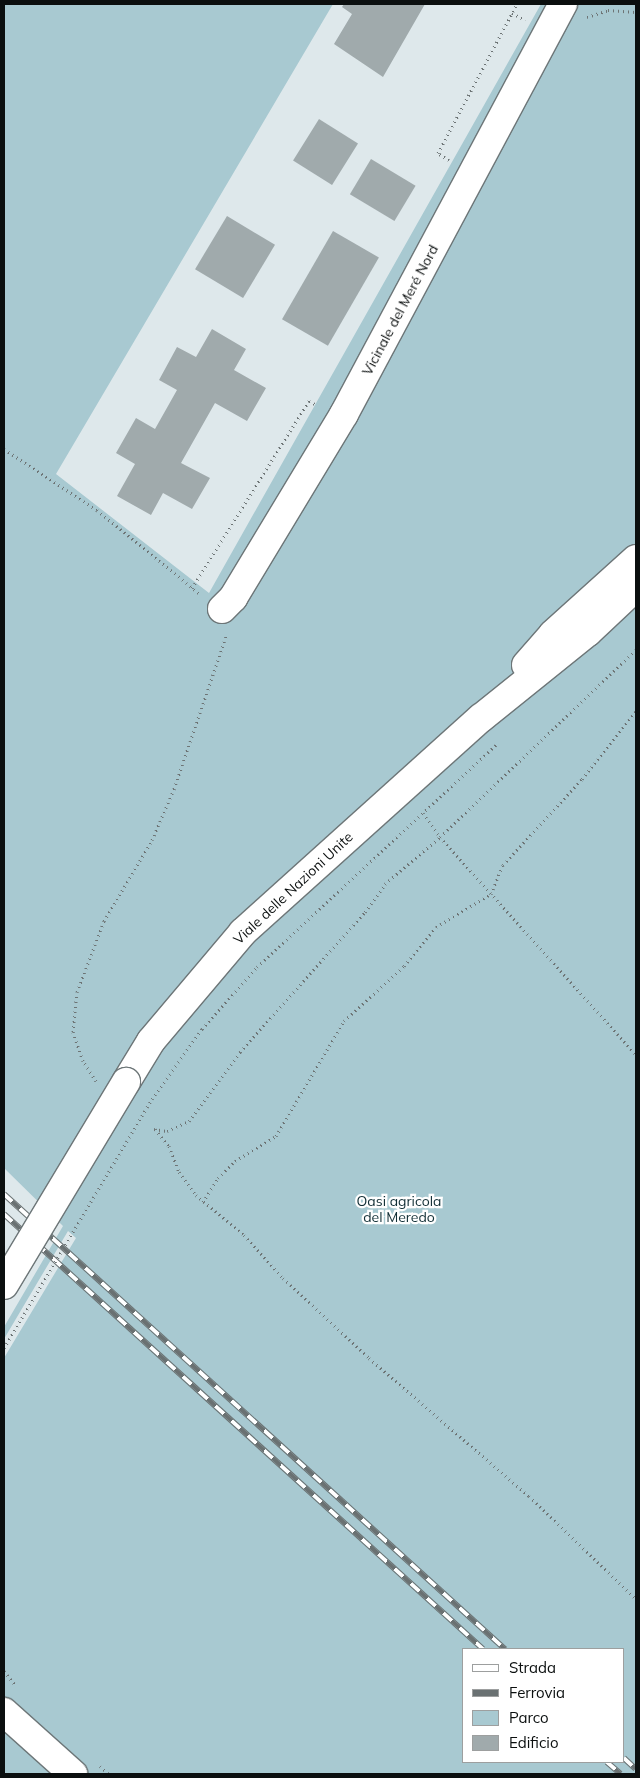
<!DOCTYPE html>
<html>
<head>
<meta charset="utf-8">
<style>
	body { margin:0 }
	#map { position:relative; width:640px; height:1778px; overflow:hidden; background:#dee8eb; font-family:Mulish,sans-serif }
	div>[style] { position:absolute }
	.green>* { inset:0; background:#a8c9d1 }
	.building>* { inset:0; background:#a0aaac; transform-origin:0 0 }
	.path>* { height:3px; margin-top:-1.5px; transform-origin:0; background:repeating-linear-gradient(90deg,#6d7475 0 1px,transparent 0 5px) }
	.roads { filter:drop-shadow(1px 0 #6d7678) drop-shadow(-1px 0 #6d7678) drop-shadow(0 1px #6d7678) drop-shadow(0 -1px #6d7678) }
	.minor>* { height:28px; margin:-14px; padding:0 14px; transform-origin:14px; border-radius:14px; background:#fff }
	.tertiary>* { height:28px; margin:-14px; padding:0 14px; transform-origin:14px; border-radius:14px; background:#fff }
	.rail>* { height:5.5px; margin-top:-2.75px; transform-origin:0; background:repeating-linear-gradient(90deg,#fff 0 11px,#6a7172 0 22px); box-sizing:border-box; border-block:1px solid #6a7172 }
	.path-bridge>* { height:3px; margin-top:-1.5px; transform-origin:0; background:repeating-linear-gradient(90deg,#6d7475 0 1px,transparent 0 5px) }
	.bridges { filter:drop-shadow(1px 0 #6d7678) drop-shadow(-1px 0 #6d7678) drop-shadow(0 1px #6d7678) drop-shadow(0 -1px #6d7678) }
	.tertiary-bridge>* { height:28px; margin:-14px; padding:0 14px; transform-origin:14px; border-radius:14px; background:#fff }
	span { translate:-50% -50%; white-space:nowrap; text-align:center; line-height:1.15; -webkit-text-stroke:4.5px #fff; paint-order:stroke }
	.street-label { font-size:14px; color:#0b0f0f }
	.park-label { font-size:14px; color:#122f36 }
	.frame { position:absolute; inset:0; border:5px solid #0b0f0f; pointer-events:none }
	.legend { position:absolute; left:462px; top:1648px; width:162px; height:115px; box-sizing:border-box; background:#fff; border:1px solid #9d9f9f; margin:0; padding:6px 9px; list-style:none; font-size:15px; color:#0b0f0f }
	.legend li { display:flex; align-items:center; gap:10px; height:25px }
	.legend b { width:25px; border:1px solid #9d9f9f }
</style>
</head>
<body>
<div id="map">
	<div class="green">
		<div style="clip-path:polygon(evenodd,4px 4px,333px 4px,56px 474px,209px 593px,541px 4px,636px 4px,636px 1774px,4px 1774px,4px 1358px,76px 1238px,68px 1231px,4px 1339px,4px 1327px,63px 1226px,4px 1168px,4px 4px,464px 1649px,624px 1649px,624px 1762px,464px 1762px,464px 1649px)"></div>
	</div>
	<div class="building">
		<div style="clip-path:polygon(344px 4px,425px 4px,383px 77px,334px 44px,352px 14px,342px 7px)"></div>
		<div style="left:319px;top:119px;width:46px;height:49px;rotate:32deg"></div>
		<div style="left:371px;top:159px;width:52px;height:41px;rotate:31deg"></div>
		<div style="left:227px;top:216px;width:56px;height:62px;rotate:31deg"></div>
		<div style="left:333px;top:231px;width:53px;height:102px;rotate:30deg"></div>
		<div style="clip-path:polygon(212px 329px,246px 349px,234px 370px,266px 388px,247px 421px,215px 403px,181px 463px,210px 478px,192px 509px,163px 493px,151px 515px,117px 496px,135px 464px,116px 453px,136px 418px,155px 429px,177px 390px,159px 380px,177px 347px,196px 357px)"></div>
	</div>
	<div class="path">
		<div style="left:512px;top:13px;width:15px;rotate:28deg"></div>
		<div style="left:587px;top:17px;width:22px;rotate:-18deg"></div>
		<div style="left:608px;top:10px;width:28px;rotate:4deg"></div>
		<div style="left:449px;top:160px;width:13px;rotate:-148deg"></div>
		<div style="left:438px;top:153px;width:169px;rotate:-62.1deg"></div>
		<div style="left:4px;top:449px;width:111px;rotate:33.3deg"></div>
		<div style="left:97px;top:510px;width:133px;rotate:39.2deg"></div>
		<div style="left:192px;top:588px;width:221px;rotate:-58deg"></div>
		<div style="left:309px;top:401px;width:9px;rotate:27deg"></div>
		<div style="left:423px;top:813px;width:29px;rotate:55deg"></div>
		<div style="left:440px;top:837px;width:293px;rotate:48deg"></div>
		<div style="left:96px;top:1081px;width:24px;rotate:-123deg"></div>
		<div style="left:83px;top:1061px;width:31px;rotate:-109deg"></div>
		<div style="left:73px;top:1032px;width:40px;rotate:-84.3deg"></div>
		<div style="left:77px;top:992px;width:76px;rotate:-69.2deg"></div>
		<div style="left:104px;top:921px;width:94px;rotate:-59.3deg"></div>
		<div style="left:152px;top:840px;width:56px;rotate:-66.7deg"></div>
		<div style="left:174px;top:789px;width:162px;rotate:-71.2deg"></div>
		<div style="left:152px;top:1099px;width:86px;rotate:-54.5deg"></div>
		<div style="left:202px;top:1029px;width:83px;rotate:-48.4deg"></div>
		<div style="left:257px;top:967px;width:328px;rotate:-42.9deg"></div>
		<div style="left:154px;top:1129px;width:13px;rotate:9deg"></div>
		<div style="left:167px;top:1131px;width:24px;rotate:-24deg"></div>
		<div style="left:189px;top:1121px;width:86px;rotate:-53.5deg"></div>
		<div style="left:240px;top:1052px;width:188px;rotate:-48.2deg"></div>
		<div style="left:365px;top:912px;width:34px;rotate:-54deg"></div>
		<div style="left:385px;top:884px;width:72px;rotate:-40.5deg"></div>
		<div style="left:440px;top:837px;width:271px;rotate:-43.7deg"></div>
		<div style="left:155px;top:1129px;width:22px;rotate:51deg"></div>
		<div style="left:169px;top:1146px;width:28px;rotate:69deg"></div>
		<div style="left:179px;top:1172px;width:29px;rotate:54deg"></div>
		<div style="left:196px;top:1195px;width:62px;rotate:39.8deg"></div>
		<div style="left:244px;top:1235px;width:58px;rotate:47.8deg"></div>
		<div style="left:283px;top:1278px;width:117px;rotate:42.9deg"></div>
		<div style="left:369px;top:1358px;width:211px;rotate:40.8deg"></div>
		<div style="left:529px;top:1496px;width:149px;rotate:43.9deg"></div>
		<div style="left:203px;top:1202px;width:28px;rotate:-58deg"></div>
		<div style="left:218px;top:1178px;width:24px;rotate:-45deg"></div>
		<div style="left:235px;top:1161px;width:48px;rotate:-31.4deg"></div>
		<div style="left:276px;top:1136px;width:134px;rotate:-59.4deg"></div>
		<div style="left:344px;top:1021px;width:81px;rotate:-42.5deg"></div>
		<div style="left:404px;top:966px;width:50px;rotate:-50.6deg"></div>
		<div style="left:436px;top:927px;width:64px;rotate:-31deg"></div>
		<div style="left:491px;top:894px;width:31px;rotate:-68deg"></div>
		<div style="left:503px;top:865px;width:117px;rotate:-47.4deg"></div>
		<div style="left:582px;top:779px;width:87px;rotate:-51.5deg"></div>
		<div style="left:4px;top:1671px;width:19px;rotate:51deg"></div>
		<div style="left:100px;top:1766px;width:12px;rotate:42deg"></div>
	</div>
	<div class="roads">
		<div class="minor">
			<div style="left:222px;top:609px;width:16px;rotate:-45deg"></div>
			<div style="left:233px;top:598px;width:215px;rotate:-58.9deg"></div>
			<div style="left:344px;top:414px;width:465px;rotate:-61.9deg"></div>
			<div style="left:4px;top:1712px;width:93px;rotate:41.9deg"></div>
		</div>
		<div class="tertiary">
			<div style="left:526px;top:665px;width:41px;rotate:-48.9deg"></div>
			<div style="left:553px;top:634px;width:112px;rotate:-42.1deg"></div>
			<div style="left:126px;top:1082px;width:48px;rotate:-58.6deg"></div>
			<div style="left:151px;top:1041px;width:143px;rotate:-49.8deg"></div>
			<div style="left:243px;top:932px;width:320px;rotate:-42deg"></div>
			<div style="left:481px;top:718px;width:137px;rotate:-38.8deg"></div>
			<div style="left:588px;top:632px;width:66px;rotate:-43.2deg"></div>
		</div>
	</div>
	<div class="rail">
		<div style="left:4px;top:1194px;width:677px;rotate:42.25deg"></div>
		<div style="left:4px;top:1214px;width:647px;rotate:42.24deg"></div>
		<div style="left:624px;top:1758px;width:16px;rotate:43deg"></div>
		<div style="left:607px;top:1762px;width:18px;rotate:41deg"></div>
	</div>
	<div class="path-bridge">
		<div style="left:4px;top:1348px;width:290px;rotate:-59.3deg"></div>
	</div>
	<div class="bridges">
		<div class="tertiary-bridge">
			<div style="left:4px;top:1285px;width:237px;rotate:-59deg"></div>
		</div>
	</div>
	<div class="street-label">
		<span style="left:400px;top:310px;rotate:-62deg">Vicinale del Meré Nord</span>
		<span style="left:293px;top:888px;rotate:-43deg">Viale delle Nazioni Unite</span>
	</div>
	<div class="park-label">
		<span style="left:399px;top:1209px">Oasi agricola<br>del Meredo</span>
	</div>
	<div class="frame"></div>
	<ul class="legend">
	<li><b style="height:6px;background:#fff"></b>Strada</li>
	<li><b style="height:6px;background:#6a7172"></b>Ferrovia</li>
	<li><b style="height:14px;background:#a8c9d1"></b>Parco</li>
	<li><b style="height:14px;background:#a0aaac"></b>Edificio</li>
	</ul>
</div>
</body>
</html>
